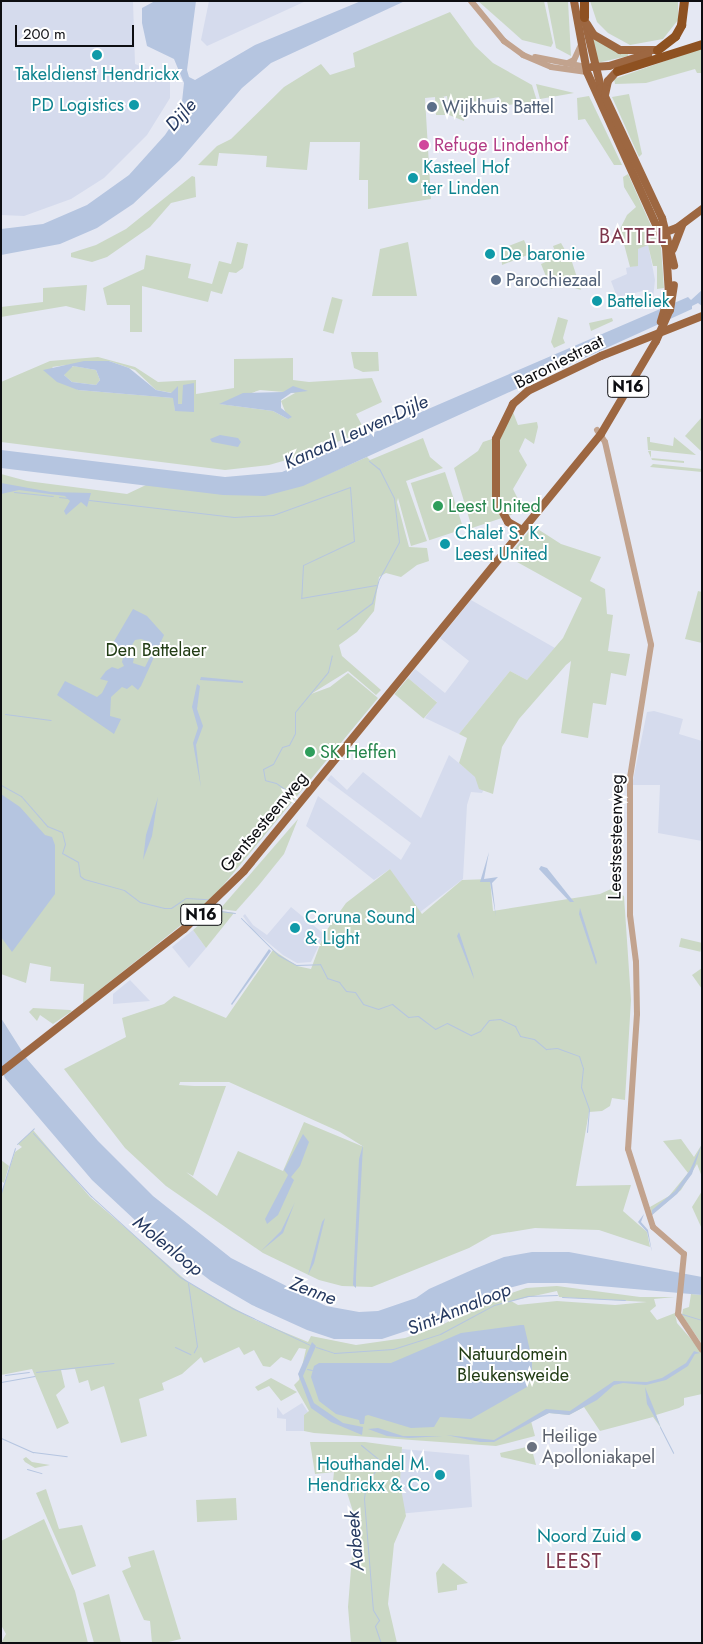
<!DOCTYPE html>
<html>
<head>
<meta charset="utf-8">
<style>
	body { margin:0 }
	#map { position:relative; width:703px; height:1644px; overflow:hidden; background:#e5e8f3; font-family:Jost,sans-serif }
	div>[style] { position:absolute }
	.built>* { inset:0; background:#d5dbed }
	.green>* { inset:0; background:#cbd8c5; transform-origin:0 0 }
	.water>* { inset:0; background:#b5c5e0 }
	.stream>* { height:1px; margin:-0.5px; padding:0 0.5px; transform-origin:0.5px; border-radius:0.5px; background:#b5c5e0 }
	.minor>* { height:6px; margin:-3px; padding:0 3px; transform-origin:3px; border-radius:3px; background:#c2a38e }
	.major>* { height:8px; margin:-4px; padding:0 4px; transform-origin:4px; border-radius:4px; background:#9d6741 }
	.highway>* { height:9px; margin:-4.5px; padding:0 4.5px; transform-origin:4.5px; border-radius:4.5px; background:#8e5121 }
	.major-bridge>* { height:8px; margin:-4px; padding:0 4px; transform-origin:4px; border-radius:4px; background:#9d6741 }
	.dots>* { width:14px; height:14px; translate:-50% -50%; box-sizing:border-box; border:2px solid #fff; border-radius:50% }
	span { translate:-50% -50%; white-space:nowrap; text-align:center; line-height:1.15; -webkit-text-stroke:4px #fff; paint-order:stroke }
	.shield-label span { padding:1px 4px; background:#fff; border:1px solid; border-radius:4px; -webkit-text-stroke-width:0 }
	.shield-label { font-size:16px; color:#0d0e12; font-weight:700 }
	.culture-label { font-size:18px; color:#0d838f }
	.right { translate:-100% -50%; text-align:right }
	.left { translate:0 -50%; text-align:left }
	.service-label { font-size:18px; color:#4e5e75 }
	.hotel-label { font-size:18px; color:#b23c85 }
	.street-label { font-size:18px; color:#0d0e12 }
	.leisure-label { font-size:18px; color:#27864d }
	.park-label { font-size:18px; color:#213c14 }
	.worship-label { font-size:18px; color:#5b616d }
	.water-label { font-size:19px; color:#253960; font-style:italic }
	.quarter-label { font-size:20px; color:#7d364b; letter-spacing:1px }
	.frame { position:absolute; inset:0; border:2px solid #0d0e12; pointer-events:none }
	.scale { position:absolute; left:15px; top:25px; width:119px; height:22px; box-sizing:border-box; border:2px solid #0d0e12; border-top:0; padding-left:6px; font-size:15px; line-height:18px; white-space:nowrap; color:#0d0e12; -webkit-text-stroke:4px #fff; paint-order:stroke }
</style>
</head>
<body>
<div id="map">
	<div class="built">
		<div style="clip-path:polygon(1px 1px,133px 1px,135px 64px,170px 78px,170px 98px,147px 135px,104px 178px,71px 199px,24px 216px,1px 215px)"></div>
		<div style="clip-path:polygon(209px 1px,306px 1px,207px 46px,201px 40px)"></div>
		<div style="clip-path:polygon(648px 244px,655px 280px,653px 298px,645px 300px,643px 291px,617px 297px,611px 281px,627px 274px,626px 268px,635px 266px,638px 249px)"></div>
		<div style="clip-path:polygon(471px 600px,555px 648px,527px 680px,510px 671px,459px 734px,425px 718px,437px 702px,408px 678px,415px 669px,445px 693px,455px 680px,469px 661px,440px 638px)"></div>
		<div style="clip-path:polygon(654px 711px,683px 719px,679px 734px,702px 741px,702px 841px,658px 833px,660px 785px,632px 785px,647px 712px)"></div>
		<div style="clip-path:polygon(449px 755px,486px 785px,482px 793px,471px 792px,467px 805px,463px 879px,419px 913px,390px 869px,374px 880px,306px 826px,318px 796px,401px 860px,411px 843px,327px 780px,331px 775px,347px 790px,363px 772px,421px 818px)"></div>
		<div style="clip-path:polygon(291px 907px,324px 934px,311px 962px,297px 963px,283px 955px,252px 929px,243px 916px,245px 914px,253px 925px,267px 935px)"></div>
		<div style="clip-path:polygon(193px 930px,206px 948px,189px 968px,172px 947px)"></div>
		<div style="clip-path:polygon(130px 980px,150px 1001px,113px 1004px,113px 994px)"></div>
		<div style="clip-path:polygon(302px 1403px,308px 1412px,304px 1415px,304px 1431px,286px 1431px,286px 1419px,277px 1418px,277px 1407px,283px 1415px)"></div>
		<div style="clip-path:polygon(402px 1449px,469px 1455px,472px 1507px,398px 1514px)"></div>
	</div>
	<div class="green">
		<div style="clip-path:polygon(478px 1px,544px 1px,553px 43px,551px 47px,522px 40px)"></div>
		<div style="clip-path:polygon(547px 1px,568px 1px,571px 56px,556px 48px)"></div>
		<div style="clip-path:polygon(590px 1px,678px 1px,678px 20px,663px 39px,630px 45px,608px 33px,597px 22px)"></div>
		<div style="clip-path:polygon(450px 12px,475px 46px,493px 63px,532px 85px,537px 101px,501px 106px,499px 97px,465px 103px,464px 121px,449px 115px,447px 96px,437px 98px,444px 97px,445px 115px,436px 115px,435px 97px,425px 98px,431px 199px,368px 209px,368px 180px,359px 180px,360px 142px,310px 142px,307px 170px,266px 167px,267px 156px,219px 153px,217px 166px,198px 165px,217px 146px,231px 139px,284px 87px,321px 64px,330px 75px,355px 67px,353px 53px)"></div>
		<div style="clip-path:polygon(590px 34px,628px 54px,628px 56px,597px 63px)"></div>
		<div style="clip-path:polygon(702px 48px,702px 73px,697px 73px,695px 69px,646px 83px,615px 84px,614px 79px)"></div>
		<div style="clip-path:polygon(536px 84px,570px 92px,574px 93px,540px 99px)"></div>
		<div style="clip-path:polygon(629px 94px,642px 154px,639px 157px,612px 97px)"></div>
		<div style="clip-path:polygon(589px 96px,622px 165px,614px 165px,585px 119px,578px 120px,577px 98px)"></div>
		<div style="clip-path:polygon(628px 174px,661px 248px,664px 288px,657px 289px,657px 266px,653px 266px,648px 245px,638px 249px,638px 266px,630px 267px,620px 229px,627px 215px,636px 207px,624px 187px,623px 177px)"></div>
		<div style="clip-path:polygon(192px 176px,195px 177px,196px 197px,171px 203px,150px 227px,107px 257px,92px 262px,71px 257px,71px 253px,96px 245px,126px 229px)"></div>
		<div style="clip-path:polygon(524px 240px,530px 254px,502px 265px,501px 249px)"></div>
		<div style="clip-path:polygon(237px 242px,248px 244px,243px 268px,236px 273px,229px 272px,222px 294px,211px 291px,208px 302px,142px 286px,142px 332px,130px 332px,130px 305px,107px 305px,103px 288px,144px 269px,146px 255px,191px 264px,188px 278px,212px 284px,219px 261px,231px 264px)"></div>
		<div style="clip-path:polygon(408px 242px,417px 296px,372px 296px,380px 249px)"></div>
		<div style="clip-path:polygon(561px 243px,572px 262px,581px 290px,562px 284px,551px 289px,541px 264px,557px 257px,553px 246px)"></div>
		<div style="clip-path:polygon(87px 285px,85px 311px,66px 306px,1px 317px,1px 307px,43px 302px,43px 288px)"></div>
		<div style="left:332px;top:297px;width:11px;height:35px;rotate:15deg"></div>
		<div style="clip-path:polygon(558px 317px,568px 320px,563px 338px,565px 343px,554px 348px,551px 342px)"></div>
		<div style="clip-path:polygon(612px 318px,613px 321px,591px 331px,589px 323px)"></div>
		<div style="clip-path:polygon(351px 352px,378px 352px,379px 371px,363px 372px,354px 368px)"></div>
		<div style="clip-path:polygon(evenodd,98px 357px,135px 367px,158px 382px,196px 380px,196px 394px,234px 388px,234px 359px,293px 358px,293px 380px,309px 382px,372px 378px,382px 402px,356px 414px,365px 431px,304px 455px,269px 465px,225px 470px,1px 442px,1px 382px,50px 361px,98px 357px,97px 361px,109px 361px,135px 370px,156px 390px,172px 393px,178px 404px,182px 404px,175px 411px,174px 398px,78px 390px,52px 367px,97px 361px,98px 357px,260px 390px,295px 393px,281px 401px,288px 419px,273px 411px,220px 404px,260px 390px)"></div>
		<div style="clip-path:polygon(74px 366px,96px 370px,100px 380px,96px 385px,72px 382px,64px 375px,66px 369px)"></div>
		<div style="clip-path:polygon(513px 412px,518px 425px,537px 422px,538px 427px,534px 444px,525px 438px,519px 451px,527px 465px,513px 489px,522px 507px,511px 515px,472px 528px,454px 468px,478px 451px,483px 442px,498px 437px)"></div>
		<div style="clip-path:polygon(702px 417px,702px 452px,685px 436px)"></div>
		<div style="clip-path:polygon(647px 437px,650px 437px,650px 442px,673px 446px,674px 437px,696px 455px,648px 450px)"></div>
		<div style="clip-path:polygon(423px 438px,430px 457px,443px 468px,406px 481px,427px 541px,411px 546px,398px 498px,397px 502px,409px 547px,427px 548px,429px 561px,417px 565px,401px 577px,386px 573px,379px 577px,374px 611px,357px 632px,339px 645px,342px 656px,381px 690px,376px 695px,348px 671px,311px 694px,330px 687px,348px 673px,378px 698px,221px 888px,195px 914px,83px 1003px,84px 984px,50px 981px,51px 967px,30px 963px,26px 983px,1px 974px,1px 474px,27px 481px,127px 494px,146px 485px,303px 485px,367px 457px,370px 460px)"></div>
		<div style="clip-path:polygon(648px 451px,651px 451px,651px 458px,684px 461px,684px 463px,652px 460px)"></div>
		<div style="clip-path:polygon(653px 464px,702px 469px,702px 472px,650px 467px)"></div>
		<div style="left:445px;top:472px;width:60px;height:36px;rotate:72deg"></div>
		<div style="clip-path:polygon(533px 526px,561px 544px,601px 557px,590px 581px,605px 589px,607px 614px,613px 615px,608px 651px,630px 654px,626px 676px,611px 673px,606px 705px,593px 703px,588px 738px,561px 733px,571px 661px,566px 665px,519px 719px,502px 747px,493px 794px,479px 789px,475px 777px,459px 763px,467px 738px,459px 734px,510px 671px,527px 680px,563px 638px,582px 598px,508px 557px)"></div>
		<div style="clip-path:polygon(698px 591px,702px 592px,702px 643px,685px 639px)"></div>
		<div style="left:408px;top:678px;width:38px;height:21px;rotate:40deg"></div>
		<div style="clip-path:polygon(298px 819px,284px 854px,259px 885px,236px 911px,220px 909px)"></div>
		<div style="clip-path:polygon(evenodd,390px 869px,422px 914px,462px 880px,490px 879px,493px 911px,600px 894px,611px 889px,624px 896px,631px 1000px,625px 1100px,612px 1098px,610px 1106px,602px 1111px,589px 1112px,576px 1186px,631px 1185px,623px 1211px,647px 1232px,650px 1247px,599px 1230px,535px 1228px,492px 1235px,469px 1248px,372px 1287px,342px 1286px,319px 1280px,263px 1253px,166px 1186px,125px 1148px,64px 1069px,126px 1037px,122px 1018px,164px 1004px,174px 996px,226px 1018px,273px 950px,297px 966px,311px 969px,324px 934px,346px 903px,390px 869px,180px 1082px,229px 1082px,340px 1132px,364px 1147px,304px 1122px,283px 1171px,238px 1151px,217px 1196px,186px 1172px,193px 1176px,226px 1086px,194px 1086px,179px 1085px,180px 1082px)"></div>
		<div style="clip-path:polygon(216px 910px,234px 913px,206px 948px,193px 930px)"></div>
		<div style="left:681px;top:938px;width:22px;height:9px;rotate:13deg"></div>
		<div style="clip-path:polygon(702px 968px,702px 989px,692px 975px)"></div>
		<div style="clip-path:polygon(33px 1008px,70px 1010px,72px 1011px,53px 1024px,40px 1015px,37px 1021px,29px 1012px)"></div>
		<div style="clip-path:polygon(evenodd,33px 1130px,90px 1197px,189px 1283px,255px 1320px,308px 1342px,311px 1336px,356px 1345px,405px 1338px,440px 1326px,485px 1302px,526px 1288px,557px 1286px,640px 1297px,675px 1297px,654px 1299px,656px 1306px,650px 1311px,657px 1320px,675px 1313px,677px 1323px,698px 1347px,702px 1354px,702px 1394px,684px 1398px,684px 1405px,679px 1408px,656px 1415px,661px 1428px,653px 1417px,600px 1431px,584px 1407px,569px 1415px,549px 1413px,531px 1421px,535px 1436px,496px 1446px,314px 1433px,304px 1431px,304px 1415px,309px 1411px,294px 1385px,299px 1380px,306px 1349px,299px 1348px,291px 1361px,281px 1357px,270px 1367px,263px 1366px,254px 1350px,244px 1355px,239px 1347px,204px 1363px,201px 1357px,182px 1374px,162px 1383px,164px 1390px,139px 1399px,147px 1436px,121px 1443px,104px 1386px,91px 1391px,88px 1380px,79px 1383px,75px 1369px,61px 1370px,65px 1387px,56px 1395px,69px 1423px,57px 1429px,32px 1369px,1px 1375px,1px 1194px,15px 1152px,22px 1147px,18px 1144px,33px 1130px,557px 1291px,559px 1297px,647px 1302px,615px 1305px,557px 1301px,518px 1305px,511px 1301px,557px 1291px)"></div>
		<div style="clip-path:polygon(681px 1139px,694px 1157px,702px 1144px,702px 1177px,697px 1164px,681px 1190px,652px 1215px,650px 1207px,669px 1196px,688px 1173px,663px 1141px)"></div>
		<div style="clip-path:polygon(1px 1160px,9px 1166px,4px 1183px,1px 1181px)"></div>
		<div style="clip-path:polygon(702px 1191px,702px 1229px,692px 1207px)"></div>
		<div style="clip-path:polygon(691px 1294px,702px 1295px,702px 1344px,682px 1315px,683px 1309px,689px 1307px)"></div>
		<div style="clip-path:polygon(271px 1378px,297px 1392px,281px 1401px,269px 1386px,258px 1391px,255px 1387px)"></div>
		<div style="clip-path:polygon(310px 1442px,365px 1442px,402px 1447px,400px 1483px,406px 1516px,394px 1544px,388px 1604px,397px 1643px,351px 1643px,348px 1607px,355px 1518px,345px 1486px,333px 1481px,334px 1472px,315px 1474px)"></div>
		<div style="clip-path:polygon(531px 1446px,536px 1465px,501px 1457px,500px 1453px)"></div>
		<div style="clip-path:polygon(26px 1457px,32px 1462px,50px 1465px,35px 1468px,25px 1462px,23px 1459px)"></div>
		<div style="clip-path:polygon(46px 1489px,59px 1529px,82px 1525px,96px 1566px,72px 1575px,36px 1493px)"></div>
		<div style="left:236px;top:1498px;width:22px;height:40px;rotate:87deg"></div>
		<div style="clip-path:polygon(44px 1519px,75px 1591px,88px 1643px,1px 1643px,6px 1634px,1px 1625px,1px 1541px)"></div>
		<div style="clip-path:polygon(154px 1550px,181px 1639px,164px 1643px,152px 1643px,150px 1621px,144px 1620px,122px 1571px,131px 1567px,128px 1557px)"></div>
		<div style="clip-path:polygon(443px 1563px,468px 1583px,457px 1585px,457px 1590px,438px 1593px,436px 1573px)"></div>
		<div style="clip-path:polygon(109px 1594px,121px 1643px,94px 1643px,83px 1603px)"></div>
	</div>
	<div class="water">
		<div style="clip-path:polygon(155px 1px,196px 1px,187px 70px,189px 77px,195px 80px,255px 45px,361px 1px,405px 1px,271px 63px,242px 88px,180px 160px,133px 204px,97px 228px,60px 244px,1px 255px,1px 229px,43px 224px,87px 205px,129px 175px,165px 135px,181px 111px,184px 83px,174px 59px,147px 46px,142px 23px,142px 8px)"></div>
		<div style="clip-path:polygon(702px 290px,702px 306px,698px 303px,692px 306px,692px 309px,303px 486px,265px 496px,223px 495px,1px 468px,1px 450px,225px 477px,282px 472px,688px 297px,691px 300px)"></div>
		<div style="clip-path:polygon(evenodd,84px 361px,109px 361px,129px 368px,156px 390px,171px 393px,178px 386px,178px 404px,182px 404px,183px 385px,194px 383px,194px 412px,175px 411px,173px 398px,78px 390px,57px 382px,43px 370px,84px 361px,73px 366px,96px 370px,100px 380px,96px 385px,72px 382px,64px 375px,73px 366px)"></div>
		<div style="clip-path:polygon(293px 386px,308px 391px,291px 393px,281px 400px,281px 408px,292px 417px,288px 419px,273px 411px,219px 404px,243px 393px,283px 392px)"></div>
		<div style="clip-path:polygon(220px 435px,238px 438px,241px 442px,238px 447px,212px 442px,210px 439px)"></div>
		<div style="clip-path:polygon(1px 483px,51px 492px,91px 493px,87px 507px,81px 502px,66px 515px,64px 511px,70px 501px,65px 496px,19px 490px,1px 494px)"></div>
		<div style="clip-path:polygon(evenodd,133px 609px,147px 616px,164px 635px,141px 686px,138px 690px,132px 685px,127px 689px,122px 687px,111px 697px,110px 716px,121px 719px,114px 734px,57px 695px,65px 681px,97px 697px,102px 693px,108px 681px,100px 679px,106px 671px,112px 667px,118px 669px,124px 666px,122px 662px,125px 649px,113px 643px,133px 609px,141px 639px,147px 641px,152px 653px,145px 667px,133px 663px,135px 652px,132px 645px,135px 640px,141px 639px)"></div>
		<div style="clip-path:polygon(201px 677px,243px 681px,243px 683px,200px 680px)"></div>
		<div style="clip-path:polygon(197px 684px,200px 686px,197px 709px,203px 726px,196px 745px,201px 788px,193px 743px,198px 728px,192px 707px)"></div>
		<div style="clip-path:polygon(1px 794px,20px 807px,45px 835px,52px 837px,55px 845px,55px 894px,12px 952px,1px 937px)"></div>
		<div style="clip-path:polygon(158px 797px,152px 836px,143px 860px,146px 835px)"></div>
		<div style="clip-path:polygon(489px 852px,484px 879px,498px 877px,492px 883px,496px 917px,490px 882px,480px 882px)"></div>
		<div style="clip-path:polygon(541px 866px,547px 868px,574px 902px,570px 902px,539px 869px)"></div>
		<div style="clip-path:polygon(580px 908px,597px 962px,596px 965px,579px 914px)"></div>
		<div style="clip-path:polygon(459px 932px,473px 974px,474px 979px,457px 936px)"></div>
		<div style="clip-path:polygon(269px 949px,271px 951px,232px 1005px,231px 1004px)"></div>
		<div style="clip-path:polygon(1px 1018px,27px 1059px,98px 1141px,153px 1196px,231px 1258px,326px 1306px,359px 1312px,378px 1311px,416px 1298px,429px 1289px,474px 1269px,504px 1257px,532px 1252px,569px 1252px,702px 1277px,702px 1295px,566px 1283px,528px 1283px,509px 1288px,433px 1322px,382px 1339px,334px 1339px,307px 1330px,252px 1305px,211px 1281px,152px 1236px,92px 1180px,5px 1078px,1px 1068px)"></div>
		<div style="clip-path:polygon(303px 1134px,309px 1142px,300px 1166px,291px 1177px,294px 1180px,278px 1215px,267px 1224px,265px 1219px,288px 1175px,284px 1170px)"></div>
		<div style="clip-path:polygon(702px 1144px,692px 1174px,677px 1194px,652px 1215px,652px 1210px,675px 1191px,690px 1170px)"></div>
		<div style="clip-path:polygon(363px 1145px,356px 1277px,356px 1288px,353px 1285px,359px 1159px)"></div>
		<div style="clip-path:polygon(295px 1202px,283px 1233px,261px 1251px,281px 1231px)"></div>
		<div style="clip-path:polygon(644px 1214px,641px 1222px,648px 1230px,652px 1252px,647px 1232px,638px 1222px)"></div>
		<div style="clip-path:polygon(325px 1218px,314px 1263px,308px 1275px,322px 1222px)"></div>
		<div style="clip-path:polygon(521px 1325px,524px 1325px,532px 1359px,532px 1377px,527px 1387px,471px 1419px,440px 1417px,434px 1427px,411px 1428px,368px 1415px,365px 1416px,364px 1424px,360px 1424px,359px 1420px,336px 1414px,319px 1401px,311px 1377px,314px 1366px,319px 1363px,391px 1363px,461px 1333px)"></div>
		<div style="clip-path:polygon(312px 1342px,316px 1346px,303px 1376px,314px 1403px,343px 1423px,363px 1427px,362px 1435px,331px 1422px,311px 1408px,298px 1374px)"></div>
		<div style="clip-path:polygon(694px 1351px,700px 1353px,695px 1354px,688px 1366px,666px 1380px,646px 1385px,623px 1383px,614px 1385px,597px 1400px,569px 1415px,549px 1413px,494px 1442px,480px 1442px,446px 1435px,494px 1440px,546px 1409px,570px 1411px,614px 1381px,647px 1382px,662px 1378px,686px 1363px)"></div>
		<div style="clip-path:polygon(645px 1387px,654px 1409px,661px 1428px,647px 1404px)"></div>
		<div style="clip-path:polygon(378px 1428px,403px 1436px,443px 1436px,409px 1438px,387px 1436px,368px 1429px)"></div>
	</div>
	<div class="stream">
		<div style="left:14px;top:492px;width:39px;rotate:6deg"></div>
		<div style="left:59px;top:497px;width:9px;rotate:6deg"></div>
		<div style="left:89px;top:500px;width:146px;rotate:6.7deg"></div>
		<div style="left:234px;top:517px;width:39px;rotate:-3deg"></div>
		<div style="left:273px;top:515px;width:82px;rotate:-20deg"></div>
		<div style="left:350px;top:487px;width:54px;rotate:85.8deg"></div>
		<div style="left:354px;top:541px;width:56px;rotate:154.8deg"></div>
		<div style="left:303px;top:565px;width:33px;rotate:93deg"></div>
		<div style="left:301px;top:598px;width:76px;rotate:-9.8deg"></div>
		<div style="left:337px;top:629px;width:44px;rotate:-36.6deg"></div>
		<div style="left:372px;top:603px;width:25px;rotate:-74deg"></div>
		<div style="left:379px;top:579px;width:42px;rotate:-61.6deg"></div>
		<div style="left:399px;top:542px;width:44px;rotate:-96.5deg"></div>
		<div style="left:394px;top:498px;width:33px;rotate:-117deg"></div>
		<div style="left:379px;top:469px;width:13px;rotate:-141deg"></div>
		<div style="left:5px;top:714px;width:46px;rotate:7.4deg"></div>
		<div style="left:1px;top:785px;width:23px;rotate:29deg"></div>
		<div style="left:21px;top:796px;width:40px;rotate:49deg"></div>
		<div style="left:47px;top:826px;width:16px;rotate:22deg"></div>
		<div style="left:62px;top:832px;width:12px;rotate:76deg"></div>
		<div style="left:65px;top:844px;width:9px;rotate:108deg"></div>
		<div style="left:62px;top:853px;width:18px;rotate:29deg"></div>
		<div style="left:78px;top:862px;width:14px;rotate:82deg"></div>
		<div style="left:80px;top:876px;width:5px;rotate:37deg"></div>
		<div style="left:84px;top:879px;width:41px;rotate:15.4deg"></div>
		<div style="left:124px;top:890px;width:20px;rotate:37deg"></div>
		<div style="left:140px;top:902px;width:25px;rotate:14deg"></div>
		<div style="left:164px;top:908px;width:7px"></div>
		<div style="left:171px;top:908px;width:18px;rotate:-34deg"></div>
		<div style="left:186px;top:898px;width:22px;rotate:3deg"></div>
		<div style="left:286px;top:790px;width:12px;rotate:-145deg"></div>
		<div style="left:276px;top:783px;width:11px;rotate:-165deg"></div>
		<div style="left:265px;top:780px;width:11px;rotate:-100deg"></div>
		<div style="left:263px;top:769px;width:11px;rotate:-27deg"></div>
		<div style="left:273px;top:764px;width:19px;rotate:-62deg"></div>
		<div style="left:282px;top:747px;width:7px;rotate:-16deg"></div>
		<div style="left:289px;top:745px;width:13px;rotate:-63deg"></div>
		<div style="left:295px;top:733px;width:21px;rotate:-90deg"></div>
		<div style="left:295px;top:712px;width:52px;rotate:-50.5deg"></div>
		<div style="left:328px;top:672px;width:17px;rotate:-77deg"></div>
		<div style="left:215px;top:907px;width:6px;rotate:39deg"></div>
		<div style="left:220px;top:911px;width:15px;rotate:8deg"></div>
		<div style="left:241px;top:918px;width:52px;rotate:45deg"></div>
		<div style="left:278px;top:955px;width:21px;rotate:29deg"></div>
		<div style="left:296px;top:965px;width:24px;rotate:-2deg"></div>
		<div style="left:320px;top:964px;width:16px;rotate:63deg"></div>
		<div style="left:327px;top:978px;width:13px;rotate:18deg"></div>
		<div style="left:339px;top:982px;width:11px;rotate:52deg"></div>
		<div style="left:346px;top:991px;width:9px;rotate:6deg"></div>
		<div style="left:355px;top:992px;width:14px;rotate:56deg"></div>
		<div style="left:363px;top:1004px;width:16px;rotate:18deg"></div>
		<div style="left:378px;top:1009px;width:15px;rotate:-20deg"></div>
		<div style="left:392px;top:1004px;width:21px;rotate:39deg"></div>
		<div style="left:408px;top:1017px;width:10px;rotate:-6deg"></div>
		<div style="left:418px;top:1016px;width:21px;rotate:37deg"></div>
		<div style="left:435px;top:1029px;width:13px;rotate:-27deg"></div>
		<div style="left:447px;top:1023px;width:27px;rotate:27deg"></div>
		<div style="left:471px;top:1035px;width:10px;rotate:-24deg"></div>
		<div style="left:480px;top:1031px;width:14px;rotate:-51deg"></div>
		<div style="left:489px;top:1020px;width:11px;rotate:-5deg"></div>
		<div style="left:500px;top:1019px;width:17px;rotate:25deg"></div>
		<div style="left:515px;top:1026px;width:11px;rotate:63deg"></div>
		<div style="left:520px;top:1036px;width:14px;rotate:12deg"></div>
		<div style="left:534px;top:1039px;width:16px;rotate:40deg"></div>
		<div style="left:546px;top:1049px;width:11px;rotate:-5deg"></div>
		<div style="left:557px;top:1048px;width:23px;rotate:20deg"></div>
		<div style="left:579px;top:1056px;width:13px;rotate:72deg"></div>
		<div style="left:583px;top:1068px;width:19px;rotate:96deg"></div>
		<div style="left:581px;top:1087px;width:23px;rotate:70deg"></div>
		<div style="left:589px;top:1109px;width:23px;rotate:95deg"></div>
		<div style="left:33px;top:1133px;width:86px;rotate:47.4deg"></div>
		<div style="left:91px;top:1196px;width:120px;rotate:42.3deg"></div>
		<div style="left:180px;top:1277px;width:61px;rotate:30.8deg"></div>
		<div style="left:232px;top:1308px;width:86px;rotate:25.4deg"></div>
		<div style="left:17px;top:1144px;width:23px;rotate:-43deg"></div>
		<div style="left:1px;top:1193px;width:47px;rotate:-72.7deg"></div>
		<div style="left:188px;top:1283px;width:64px;rotate:81.9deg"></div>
		<div style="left:197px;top:1346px;width:7px;rotate:117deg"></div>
		<div style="left:562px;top:1297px;width:63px;rotate:2.7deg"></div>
		<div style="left:682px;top:1314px;width:21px;rotate:17deg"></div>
		<div style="left:175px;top:1347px;width:17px;rotate:25deg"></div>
		<div style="left:316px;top:1347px;width:19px;rotate:18deg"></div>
		<div style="left:334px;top:1353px;width:59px;rotate:-3.9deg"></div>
		<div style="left:393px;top:1349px;width:49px;rotate:-17.7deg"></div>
		<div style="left:440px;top:1334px;width:61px;rotate:-28.2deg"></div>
		<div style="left:494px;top:1305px;width:34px;rotate:-15deg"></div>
		<div style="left:527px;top:1296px;width:30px;rotate:-2deg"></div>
		<div style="left:307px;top:1369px;width:5px;rotate:11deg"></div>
		<div style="left:36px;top:1372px;width:78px;rotate:-6.7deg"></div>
		<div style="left:5px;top:1375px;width:24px;rotate:-7deg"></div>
		<div style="left:1px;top:1382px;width:34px;rotate:-10deg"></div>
		<div style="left:660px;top:1427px;width:29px;rotate:63deg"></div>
		<div style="left:1px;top:1438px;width:35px;rotate:24deg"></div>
		<div style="left:33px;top:1452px;width:34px;rotate:7deg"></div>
		<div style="left:361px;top:1445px;width:22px;rotate:39deg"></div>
		<div style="left:378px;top:1459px;width:8px;rotate:90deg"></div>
		<div style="left:378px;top:1467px;width:21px;rotate:125deg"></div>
		<div style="left:366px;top:1484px;width:15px;rotate:98deg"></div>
		<div style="left:364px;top:1499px;width:111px;rotate:85.4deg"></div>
		<div style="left:373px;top:1610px;width:12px;rotate:59deg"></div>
		<div style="left:379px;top:1620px;width:7px;rotate:124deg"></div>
		<div style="left:375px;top:1626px;width:18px;rotate:71deg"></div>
		<div style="left:27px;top:1469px;width:15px;rotate:16deg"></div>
	</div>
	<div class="minor">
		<div style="left:471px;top:1px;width:52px;rotate:50.5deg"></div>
		<div style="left:504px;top:41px;width:24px;rotate:36deg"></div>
		<div style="left:523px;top:55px;width:30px;rotate:23deg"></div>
		<div style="left:551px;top:67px;width:36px;rotate:8deg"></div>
		<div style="left:535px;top:57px;width:52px;rotate:11.1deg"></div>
		<div style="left:566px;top:64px;width:9px;rotate:-27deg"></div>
		<div style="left:574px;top:60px;width:17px;rotate:-65deg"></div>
		<div style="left:597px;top:430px;width:14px;rotate:56deg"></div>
		<div style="left:605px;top:442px;width:208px;rotate:77.2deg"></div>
		<div style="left:651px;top:645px;width:134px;rotate:99deg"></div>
		<div style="left:630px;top:777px;width:138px;rotate:90deg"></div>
		<div style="left:630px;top:915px;width:47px;rotate:82.7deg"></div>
		<div style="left:636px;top:962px;width:52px;rotate:88.9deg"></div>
		<div style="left:637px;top:1014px;width:135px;rotate:93.8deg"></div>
		<div style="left:628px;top:1149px;width:82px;rotate:72.2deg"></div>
		<div style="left:653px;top:1227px;width:41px;rotate:41.1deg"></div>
		<div style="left:684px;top:1254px;width:60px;rotate:95.7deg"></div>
		<div style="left:678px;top:1314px;width:43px;rotate:56.3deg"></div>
	</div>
	<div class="major">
		<div style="left:574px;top:1px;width:72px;rotate:79.6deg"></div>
		<div style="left:587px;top:72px;width:192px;rotate:65.7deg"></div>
		<div style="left:666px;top:247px;width:48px;rotate:86.4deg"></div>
		<div style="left:669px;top:295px;width:28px;rotate:107deg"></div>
		<div style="left:584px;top:17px;width:73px;rotate:76.5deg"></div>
		<div style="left:601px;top:88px;width:144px;rotate:64.9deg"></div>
		<div style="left:662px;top:218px;width:49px;rotate:75.7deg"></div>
		<div style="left:587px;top:24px;width:13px;rotate:58deg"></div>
		<div style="left:594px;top:35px;width:30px;rotate:30deg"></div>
		<div style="left:620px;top:50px;width:37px"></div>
		<div style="left:592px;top:67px;width:17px;rotate:-3deg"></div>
		<div style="left:609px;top:66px;width:41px;rotate:-17.1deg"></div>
		<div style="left:605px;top:95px;width:14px;rotate:-78deg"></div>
		<div style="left:608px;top:81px;width:13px;rotate:-48deg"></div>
		<div style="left:663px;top:233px;width:15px;rotate:-20deg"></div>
		<div style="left:677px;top:228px;width:31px;rotate:-37deg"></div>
		<div style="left:673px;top:249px;width:26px;rotate:-69deg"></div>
		<div style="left:522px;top:530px;width:16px;rotate:-150deg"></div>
		<div style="left:508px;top:522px;width:26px;rotate:-118deg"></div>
		<div style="left:496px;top:499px;width:60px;rotate:-90deg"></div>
		<div style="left:496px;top:439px;width:39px;rotate:-64deg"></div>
		<div style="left:513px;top:404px;width:20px;rotate:-41deg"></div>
		<div style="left:528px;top:391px;width:81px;rotate:-25.6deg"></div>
		<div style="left:601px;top:356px;width:109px;rotate:-21.6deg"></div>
		<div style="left:1px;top:1072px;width:232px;rotate:-38deg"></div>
		<div style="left:184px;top:929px;width:83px;rotate:-44deg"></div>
		<div style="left:244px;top:871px;width:564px;rotate:-50.75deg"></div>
		<div style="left:601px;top:434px;width:108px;rotate:-59.4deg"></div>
	</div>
	<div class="highway">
		<div style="left:584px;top:1px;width:16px;rotate:90deg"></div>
		<div style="left:657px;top:50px;width:23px;rotate:-38deg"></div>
		<div style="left:675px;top:36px;width:13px;rotate:-61deg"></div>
		<div style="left:681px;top:25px;width:24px;rotate:-83deg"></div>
		<div style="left:617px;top:71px;width:89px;rotate:-17.6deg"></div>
	</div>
	<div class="major-bridge">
		<div style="left:656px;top:341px;width:34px;rotate:-66deg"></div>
		<div style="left:670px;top:310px;width:25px;rotate:-81deg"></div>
	</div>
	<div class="dots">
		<div style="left:97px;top:55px;background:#0f9aa8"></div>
		<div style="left:134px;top:105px;background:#0f9aa8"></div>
		<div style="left:432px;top:107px;background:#5c6f8a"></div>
		<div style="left:424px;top:145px;background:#d1479c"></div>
		<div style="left:413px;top:178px;background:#0f9aa8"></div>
		<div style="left:490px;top:254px;background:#0f9aa8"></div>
		<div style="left:496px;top:280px;background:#5c6f8a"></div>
		<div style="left:597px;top:301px;background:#0f9aa8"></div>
		<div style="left:438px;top:506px;background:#2e9e5b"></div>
		<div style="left:445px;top:544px;background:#0f9aa8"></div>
		<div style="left:310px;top:752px;background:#2e9e5b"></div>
		<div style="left:295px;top:928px;background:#0f9aa8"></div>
		<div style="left:532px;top:1447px;background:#6b7280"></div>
		<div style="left:440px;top:1475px;background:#0f9aa8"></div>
		<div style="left:636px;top:1536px;background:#0f9aa8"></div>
	</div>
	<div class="shield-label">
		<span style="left:628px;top:387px">N16</span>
		<span style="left:201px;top:915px">N16</span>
	</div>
	<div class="culture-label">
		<span style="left:97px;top:74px">Takeldienst Hendrickx</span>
		<span class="right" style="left:124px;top:105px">PD Logistics</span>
		<span class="left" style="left:423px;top:178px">Kasteel Hof<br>ter Linden</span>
		<span class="left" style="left:500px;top:254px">De baronie</span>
		<span class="left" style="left:607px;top:301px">Batteliek</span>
		<span class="left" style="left:455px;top:544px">Chalet S. K.<br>Leest United</span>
		<span class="left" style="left:305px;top:928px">Coruna Sound<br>&amp; Light</span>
		<span class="right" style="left:430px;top:1475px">Houthandel M.<br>Hendrickx &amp; Co</span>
		<span class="right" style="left:626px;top:1536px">Noord Zuid</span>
	</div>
	<div class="service-label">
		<span class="left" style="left:442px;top:107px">Wijkhuis Battel</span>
		<span class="left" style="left:506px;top:280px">Parochiezaal</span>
	</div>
	<div class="hotel-label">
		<span class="left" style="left:434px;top:145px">Refuge Lindenhof</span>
	</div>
	<div class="street-label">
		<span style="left:559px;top:362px;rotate:-27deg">Baroniestraat</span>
		<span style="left:264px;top:822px;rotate:-50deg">Gentsesteenweg</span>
		<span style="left:616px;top:837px;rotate:-89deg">Leestsesteenweg</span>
	</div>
	<div class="leisure-label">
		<span class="left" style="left:448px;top:506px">Leest United</span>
		<span class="left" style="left:320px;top:752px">SK Heffen</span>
	</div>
	<div class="park-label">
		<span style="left:156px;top:650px">Den Battelaer</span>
		<span style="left:513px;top:1365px">Natuurdomein<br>Bleukensweide</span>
	</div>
	<div class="worship-label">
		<span class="left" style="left:542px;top:1447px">Heilige<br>Apolloniakapel</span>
	</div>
	<div class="water-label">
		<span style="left:181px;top:115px;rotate:-48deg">Dijle</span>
		<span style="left:356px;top:432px;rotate:-24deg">Kanaal Leuven-Dijle</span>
		<span style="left:168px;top:1246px;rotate:39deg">Molenloop</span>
		<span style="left:313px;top:1291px;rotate:21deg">Zenne</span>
		<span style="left:459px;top:1309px;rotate:-22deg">Sint-Annaloop</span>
		<span style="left:355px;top:1541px;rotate:-95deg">Aabeek</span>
	</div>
	<div class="quarter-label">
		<span style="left:633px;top:236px">BATTEL</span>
		<span style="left:574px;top:1561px">LEEST</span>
	</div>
	<div class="frame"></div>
	<div class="scale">200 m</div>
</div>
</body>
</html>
